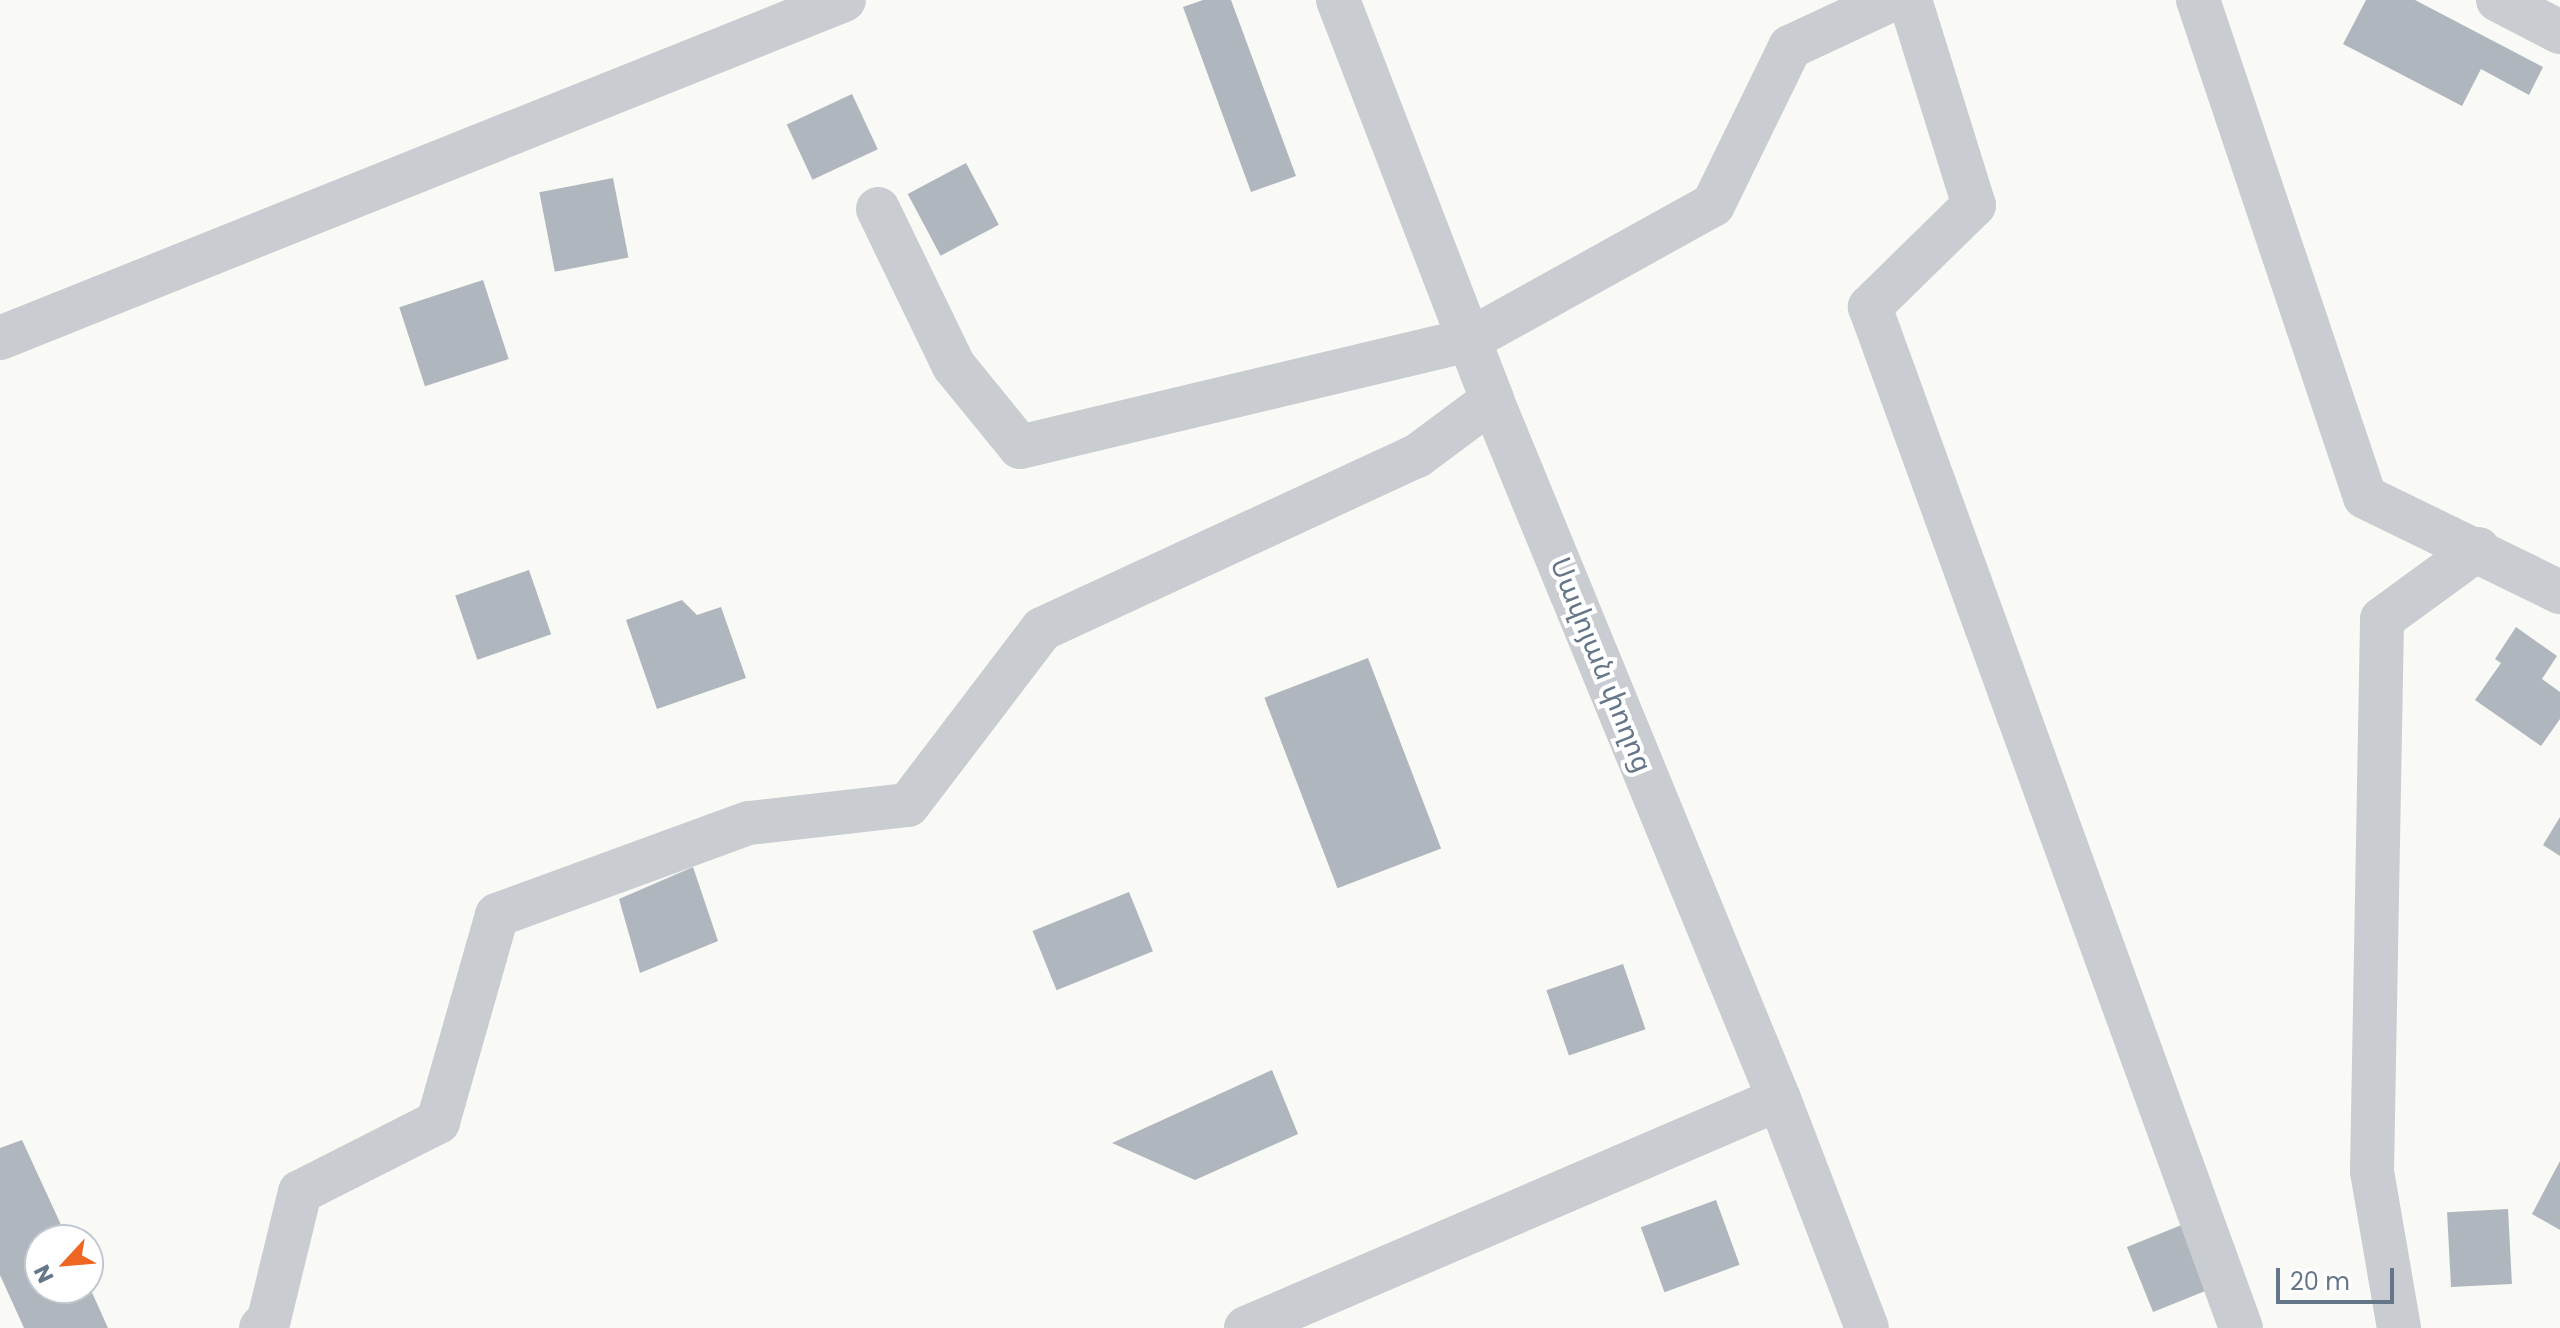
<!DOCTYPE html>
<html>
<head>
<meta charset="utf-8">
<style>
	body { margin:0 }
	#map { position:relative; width:2560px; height:1328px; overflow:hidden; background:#f9f9f6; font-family:Poppins,"Noto Sans Armenian",sans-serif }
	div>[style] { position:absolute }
	.building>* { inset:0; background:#afb6bd; transform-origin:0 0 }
	.minor>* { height:44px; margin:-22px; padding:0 22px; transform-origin:22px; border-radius:22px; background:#c9ccd0 }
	span { translate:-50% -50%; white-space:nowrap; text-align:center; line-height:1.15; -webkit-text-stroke:8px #fff; paint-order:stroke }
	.street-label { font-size:28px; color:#667689 }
	.north { position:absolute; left:24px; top:1224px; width:80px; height:80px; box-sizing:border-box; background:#fff; border:2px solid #c2c8d0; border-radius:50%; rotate:244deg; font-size:22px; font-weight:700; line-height:32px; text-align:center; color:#667689 }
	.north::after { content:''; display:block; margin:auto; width:28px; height:36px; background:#ed6622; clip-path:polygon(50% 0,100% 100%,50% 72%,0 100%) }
	.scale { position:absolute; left:2276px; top:1268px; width:118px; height:36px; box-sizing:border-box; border:4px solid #667689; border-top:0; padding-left:10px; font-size:24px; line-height:28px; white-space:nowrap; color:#667689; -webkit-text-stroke:6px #fff; paint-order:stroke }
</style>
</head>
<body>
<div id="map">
	<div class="building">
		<div style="clip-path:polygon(1203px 0,1231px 0,1296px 176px,1251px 192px,1183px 7px)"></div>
		<div style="clip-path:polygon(2366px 0,2415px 0,2543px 67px,2529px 95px,2481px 69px,2462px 106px,2343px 44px)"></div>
		<div style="left:852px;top:94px;width:61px;height:72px;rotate:65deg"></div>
		<div style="left:966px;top:163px;width:70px;height:66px;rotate:62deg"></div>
		<div style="left:613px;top:178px;width:81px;height:75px;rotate:79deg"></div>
		<div style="left:483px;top:280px;width:83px;height:88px;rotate:72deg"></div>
		<div style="left:529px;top:570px;width:68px;height:78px;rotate:71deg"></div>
		<div style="clip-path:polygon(682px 600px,697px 615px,721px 607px,746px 678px,657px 709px,626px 620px)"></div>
		<div style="clip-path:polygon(2516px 627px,2557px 656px,2542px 679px,2560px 692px,2560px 719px,2541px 746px,2475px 700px,2501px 663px,2495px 659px)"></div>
		<div style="left:1368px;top:658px;width:204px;height:111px;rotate:69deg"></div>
		<div style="clip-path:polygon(2560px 817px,2560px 856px,2543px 845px)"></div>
		<div style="clip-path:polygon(693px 867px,718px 941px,640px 973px,619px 899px)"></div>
		<div style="left:1129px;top:892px;width:64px;height:104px;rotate:68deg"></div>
		<div style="left:1623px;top:964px;width:69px;height:81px;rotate:71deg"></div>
		<div style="clip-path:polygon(1272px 1070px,1298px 1134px,1195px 1180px,1112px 1143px)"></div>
		<div style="clip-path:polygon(22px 1140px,68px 1240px,40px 1240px,40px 1288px,90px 1288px,108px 1328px,24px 1328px,0 1275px,0 1148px)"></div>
		<div style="clip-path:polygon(2560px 1161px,2560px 1230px,2532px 1214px)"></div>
		<div style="left:1716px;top:1200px;width:69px;height:80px;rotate:70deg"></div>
		<div style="left:2508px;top:1209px;width:75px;height:61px;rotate:87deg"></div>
		<div style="left:2189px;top:1222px;width:70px;height:67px;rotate:68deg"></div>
	</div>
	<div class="minor">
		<div style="left:1338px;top:0;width:429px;rotate:68.9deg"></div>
		<div style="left:1492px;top:400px;width:756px;rotate:67.68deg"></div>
		<div style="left:1779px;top:1099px;width:245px;rotate:69deg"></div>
		<div style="left:1910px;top:0;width:215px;rotate:72.7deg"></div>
		<div style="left:1974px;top:205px;width:146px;rotate:135.6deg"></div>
		<div style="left:1870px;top:307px;width:1086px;rotate:70.03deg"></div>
		<div style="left:2198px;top:0;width:524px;rotate:71.43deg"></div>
		<div style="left:2365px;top:497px;width:217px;rotate:26deg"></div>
		<div style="left:2498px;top:0;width:70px;rotate:27.3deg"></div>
		<div style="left:878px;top:209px;width:174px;rotate:64.2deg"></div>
		<div style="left:954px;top:366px;width:104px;rotate:50.8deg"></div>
		<div style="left:1020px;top:447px;width:462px;rotate:-13.4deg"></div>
		<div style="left:1469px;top:340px;width:279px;rotate:-29deg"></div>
		<div style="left:1713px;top:205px;width:176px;rotate:-64deg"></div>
		<div style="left:1790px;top:47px;width:111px;rotate:-25deg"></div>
		<div style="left:0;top:338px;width:909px;rotate:-21.82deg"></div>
		<div style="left:261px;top:1328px;width:12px;rotate:-48deg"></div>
		<div style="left:269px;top:1319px;width:131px;rotate:-76.3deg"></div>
		<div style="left:300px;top:1192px;width:155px;rotate:-26.9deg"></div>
		<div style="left:438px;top:1122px;width:215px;rotate:-74.1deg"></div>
		<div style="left:497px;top:915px;width:268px;rotate:-20.1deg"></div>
		<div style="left:749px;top:823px;width:160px;rotate:-6.5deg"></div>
		<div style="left:908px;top:805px;width:221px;rotate:-52.7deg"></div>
		<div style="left:1042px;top:629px;width:413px;rotate:-24.8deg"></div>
		<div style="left:1417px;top:456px;width:94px;rotate:-36.7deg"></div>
		<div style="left:1246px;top:1328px;width:580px;rotate:-23.25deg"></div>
		<div style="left:2399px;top:1328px;width:158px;rotate:-99.8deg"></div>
		<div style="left:2372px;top:1172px;width:553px;rotate:-88.96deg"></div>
		<div style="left:2382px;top:619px;width:119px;rotate:-36.1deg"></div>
	</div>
	<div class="street-label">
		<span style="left:1601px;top:665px;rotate:68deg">Սավոյան փողոց</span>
	</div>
	<div class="north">N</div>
	<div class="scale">20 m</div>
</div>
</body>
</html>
